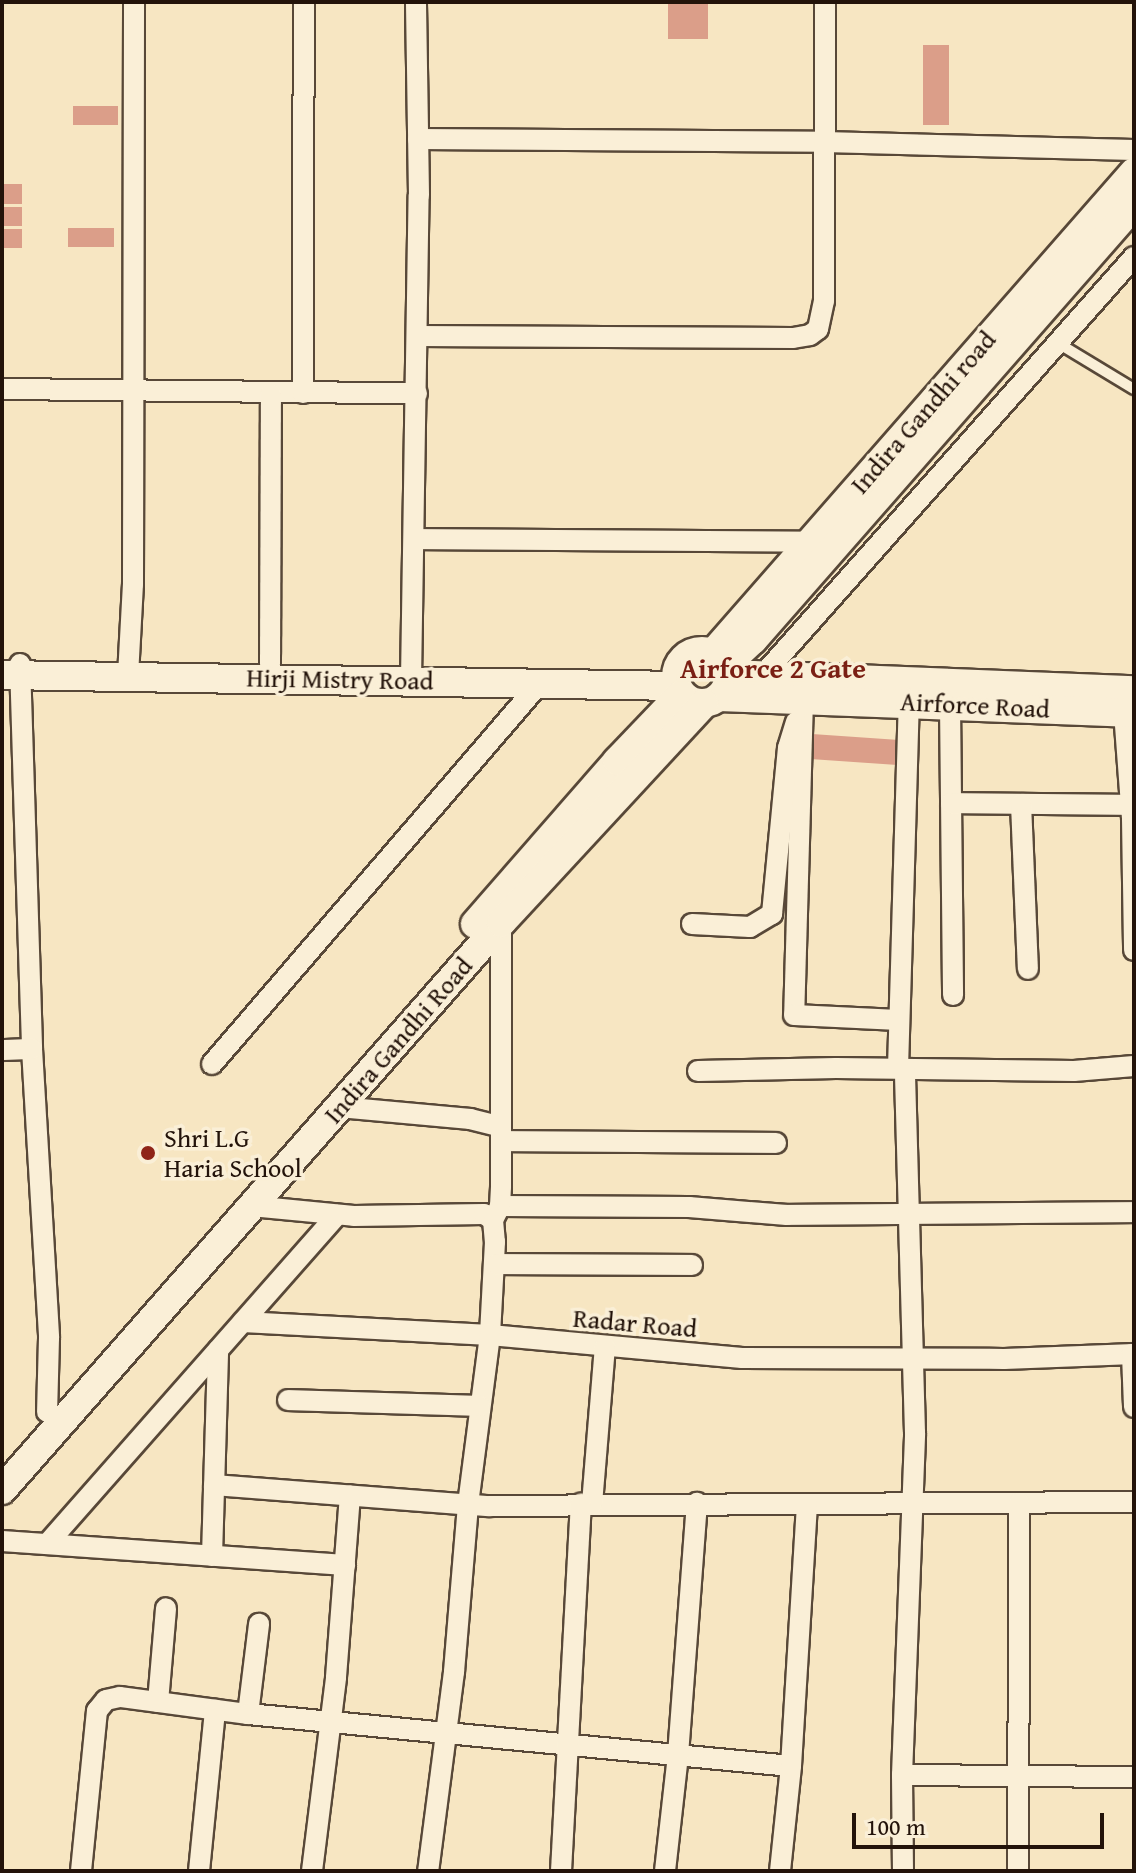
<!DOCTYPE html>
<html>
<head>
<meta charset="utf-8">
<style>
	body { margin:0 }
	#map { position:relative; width:1136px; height:1873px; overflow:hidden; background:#f7e6c2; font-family:"Gentium Book Plus",serif }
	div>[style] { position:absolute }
	.building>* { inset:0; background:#db9e89; transform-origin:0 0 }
	.roads { filter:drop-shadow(2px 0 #584838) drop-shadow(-2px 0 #584838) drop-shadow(0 2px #584838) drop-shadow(0 -2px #584838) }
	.lane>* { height:10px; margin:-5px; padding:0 5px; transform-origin:5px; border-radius:5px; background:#faefd7 }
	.street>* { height:20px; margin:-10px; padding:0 10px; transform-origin:10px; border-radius:10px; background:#faefd7 }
	.secondary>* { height:28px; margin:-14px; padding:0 14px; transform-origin:14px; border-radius:14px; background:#faefd7 }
	.secondary>.ring { margin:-14px; padding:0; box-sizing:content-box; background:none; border:28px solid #faefd7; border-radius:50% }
	.dots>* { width:22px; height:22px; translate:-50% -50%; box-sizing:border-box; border:4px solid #faefd7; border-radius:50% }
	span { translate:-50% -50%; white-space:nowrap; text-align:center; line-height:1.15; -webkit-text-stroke:7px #faefd7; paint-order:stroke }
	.street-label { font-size:26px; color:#23130a }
	.poi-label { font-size:26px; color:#23130a }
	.left { translate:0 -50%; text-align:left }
	.neighbourhood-label { font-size:28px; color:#7a1f14; font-weight:700 }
	.frame { position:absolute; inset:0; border:4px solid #23130a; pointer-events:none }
	.scale { position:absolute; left:852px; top:1813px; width:252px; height:36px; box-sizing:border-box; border:4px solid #23130a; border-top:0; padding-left:10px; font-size:24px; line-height:28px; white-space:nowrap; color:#23130a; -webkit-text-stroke:6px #faefd7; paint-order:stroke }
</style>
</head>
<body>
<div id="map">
	<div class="building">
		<div style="left:668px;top:2px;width:40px;height:37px"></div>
		<div style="left:923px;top:45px;width:26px;height:80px"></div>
		<div style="left:73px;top:106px;width:45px;height:19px"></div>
		<div style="left:22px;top:184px;width:20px;height:20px;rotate:90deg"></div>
		<div style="left:2px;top:207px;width:20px;height:19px"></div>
		<div style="left:68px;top:228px;width:46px;height:19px"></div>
		<div style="left:2px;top:229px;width:20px;height:19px"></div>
		<div style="left:812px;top:734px;width:91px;height:25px;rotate:4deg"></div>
	</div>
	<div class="roads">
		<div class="lane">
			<div style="left:1058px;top:343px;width:89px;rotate:31.2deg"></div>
		</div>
		<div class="street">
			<div style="left:418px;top:139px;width:406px;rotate:0.4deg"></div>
			<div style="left:824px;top:142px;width:310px;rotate:1.5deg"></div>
			<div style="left:418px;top:336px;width:375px;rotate:0.3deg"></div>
			<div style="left:793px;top:338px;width:17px;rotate:-10deg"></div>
			<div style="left:810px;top:335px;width:10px;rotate:-37deg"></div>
			<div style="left:818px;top:329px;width:29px;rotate:-78deg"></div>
			<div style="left:824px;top:301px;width:299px;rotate:-89.8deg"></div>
			<div style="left:2px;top:389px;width:415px;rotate:0.6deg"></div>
			<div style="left:303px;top:393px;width:391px;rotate:-89.9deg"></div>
			<div style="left:415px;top:539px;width:394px;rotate:0.4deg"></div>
			<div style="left:20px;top:664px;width:385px;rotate:88.2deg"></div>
			<div style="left:32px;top:1049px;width:289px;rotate:86.6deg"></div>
			<div style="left:49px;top:1338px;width:74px;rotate:91.5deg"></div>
			<div style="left:270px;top:664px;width:270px;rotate:-89.8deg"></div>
			<div style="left:763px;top:675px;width:559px;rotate:-48.41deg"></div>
			<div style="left:128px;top:676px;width:92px;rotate:-86.9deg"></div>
			<div style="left:133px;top:584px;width:582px;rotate:-89.9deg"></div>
			<div style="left:411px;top:680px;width:485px;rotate:-89.1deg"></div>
			<div style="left:419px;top:195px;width:193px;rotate:-90.9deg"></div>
			<div style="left:803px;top:699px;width:316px;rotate:91.6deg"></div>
			<div style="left:794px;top:1015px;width:105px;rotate:2.7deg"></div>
			<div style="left:950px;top:704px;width:291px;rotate:89.4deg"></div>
			<div style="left:1124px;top:712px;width:106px;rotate:85.7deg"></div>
			<div style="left:1132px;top:818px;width:132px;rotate:89.1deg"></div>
			<div style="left:951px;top:803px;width:180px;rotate:0.6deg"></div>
			<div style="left:1021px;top:804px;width:165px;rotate:87.6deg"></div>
			<div style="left:692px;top:924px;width:58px;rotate:3deg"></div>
			<div style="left:750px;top:927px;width:26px;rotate:-31deg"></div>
			<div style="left:772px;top:914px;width:167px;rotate:-84.5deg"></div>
			<div style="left:788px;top:748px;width:27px;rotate:-73deg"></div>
			<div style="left:2px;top:1050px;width:30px;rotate:-2deg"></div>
			<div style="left:212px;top:1064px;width:503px;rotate:-49.28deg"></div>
			<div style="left:898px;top:1068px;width:366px;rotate:-88.3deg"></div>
			<div style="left:698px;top:1071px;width:138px;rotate:-1.2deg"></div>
			<div style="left:836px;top:1068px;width:238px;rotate:0.7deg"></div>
			<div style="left:1074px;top:1071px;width:60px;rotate:-4.8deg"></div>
			<div style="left:339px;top:1107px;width:132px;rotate:5.2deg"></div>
			<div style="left:470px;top:1119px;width:32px;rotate:14deg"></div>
			<div style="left:501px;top:1141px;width:275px;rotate:0.4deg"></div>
			<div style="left:251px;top:1206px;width:103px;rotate:5.5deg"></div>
			<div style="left:354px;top:1216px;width:130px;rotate:-0.9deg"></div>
			<div style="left:484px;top:1214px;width:11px;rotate:34deg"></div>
			<div style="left:493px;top:1220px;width:22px;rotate:85deg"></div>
			<div style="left:495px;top:1242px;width:93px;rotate:93.1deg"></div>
			<div style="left:490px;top:1335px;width:253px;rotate:5.2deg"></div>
			<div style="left:742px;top:1358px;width:262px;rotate:0.2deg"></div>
			<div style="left:1004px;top:1359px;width:130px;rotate:-2.2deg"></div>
			<div style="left:500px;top:1206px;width:189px;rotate:0.3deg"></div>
			<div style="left:689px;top:1207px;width:98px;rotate:4.7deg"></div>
			<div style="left:787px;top:1215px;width:347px;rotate:-0.5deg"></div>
			<div style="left:494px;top:1218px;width:13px;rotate:-63deg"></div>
			<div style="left:500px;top:1206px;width:20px;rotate:-87deg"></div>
			<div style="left:501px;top:1186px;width:263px;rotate:-90deg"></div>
			<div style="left:496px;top:1264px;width:196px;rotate:0.3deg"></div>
			<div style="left:243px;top:1322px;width:247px;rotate:3deg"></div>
			<div style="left:490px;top:1335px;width:171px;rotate:97.4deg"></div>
			<div style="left:468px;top:1505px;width:168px;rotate:94.8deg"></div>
			<div style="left:454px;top:1672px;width:201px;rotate:97.4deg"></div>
			<div style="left:1132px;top:1354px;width:53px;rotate:87.8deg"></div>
			<div style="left:288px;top:1400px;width:192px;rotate:1.8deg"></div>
			<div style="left:214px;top:1485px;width:276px;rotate:4.4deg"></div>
			<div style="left:489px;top:1506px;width:645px;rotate:-0.36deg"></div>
			<div style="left:592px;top:1504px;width:158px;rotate:-85.3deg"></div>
			<div style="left:2px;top:1541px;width:344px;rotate:4deg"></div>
			<div style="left:47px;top:1544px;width:439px;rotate:-48.6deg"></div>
			<div style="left:212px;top:1556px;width:206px;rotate:-88.3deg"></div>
			<div style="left:158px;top:1702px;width:94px;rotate:-85.1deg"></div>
			<div style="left:248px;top:1714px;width:91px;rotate:-83deg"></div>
			<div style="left:902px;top:1775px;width:232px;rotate:0.5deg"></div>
			<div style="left:81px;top:1871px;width:161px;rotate:-84.3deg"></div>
			<div style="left:97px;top:1711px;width:14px;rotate:-51deg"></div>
			<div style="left:106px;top:1700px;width:14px;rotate:-12deg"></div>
			<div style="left:120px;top:1697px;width:129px;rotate:7.6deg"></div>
			<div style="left:248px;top:1714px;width:545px;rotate:5.47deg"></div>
			<div style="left:199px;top:1871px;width:162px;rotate:-84.3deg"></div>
			<div style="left:312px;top:1871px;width:195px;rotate:-82.9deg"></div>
			<div style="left:336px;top:1677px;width:182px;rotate:-85.6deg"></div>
			<div style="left:561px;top:1871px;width:368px;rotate:-86.9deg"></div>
			<div style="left:665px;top:1871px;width:117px;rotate:-83.6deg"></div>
			<div style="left:678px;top:1755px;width:253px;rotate:-85.7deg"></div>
			<div style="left:780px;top:1871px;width:106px;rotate:-84deg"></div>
			<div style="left:791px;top:1766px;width:262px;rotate:-86.5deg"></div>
			<div style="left:903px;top:1871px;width:96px;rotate:-90.6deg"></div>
			<div style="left:902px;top:1775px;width:342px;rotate:-87.8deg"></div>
			<div style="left:915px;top:1433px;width:365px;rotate:-91.6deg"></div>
			<div style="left:1018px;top:1871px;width:368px;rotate:-89.8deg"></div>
		</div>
		<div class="secondary">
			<div class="ring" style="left:676px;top:651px;width:24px;height:24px"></div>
			<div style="left:713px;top:653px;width:639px;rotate:-48.81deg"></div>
			<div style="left:726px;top:665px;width:37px;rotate:-43deg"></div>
			<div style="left:753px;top:640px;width:578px;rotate:-48.79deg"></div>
			<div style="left:728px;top:674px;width:406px;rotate:2.3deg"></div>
			<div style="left:2px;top:675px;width:675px;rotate:0.93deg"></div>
			<div style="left:719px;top:697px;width:415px;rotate:2.2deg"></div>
			<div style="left:475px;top:924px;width:216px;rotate:-48.9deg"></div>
			<div style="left:617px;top:761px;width:93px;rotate:-46.3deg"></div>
			<div style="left:2px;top:1490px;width:755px;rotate:-48.65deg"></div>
			<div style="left:501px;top:923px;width:299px;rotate:-47.2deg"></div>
		</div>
	</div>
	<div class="dots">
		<div style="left:148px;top:1153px;background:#8f2418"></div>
	</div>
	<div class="street-label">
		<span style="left:923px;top:412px;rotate:-49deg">Indira Gandhi road</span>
		<span style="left:340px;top:679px;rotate:1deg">Hirji Mistry Road</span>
		<span style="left:975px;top:705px;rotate:3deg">Airforce Road</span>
		<span style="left:398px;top:1040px;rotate:-49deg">Indira Gandhi Road</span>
		<span style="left:635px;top:1323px;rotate:5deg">Radar Road</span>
	</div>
	<div class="poi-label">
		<span class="left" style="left:164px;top:1153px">Shri L.G<br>Haria School</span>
	</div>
	<div class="neighbourhood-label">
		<span style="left:773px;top:668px">Airforce 2 Gate</span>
	</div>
	<div class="frame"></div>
	<div class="scale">100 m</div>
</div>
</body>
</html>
